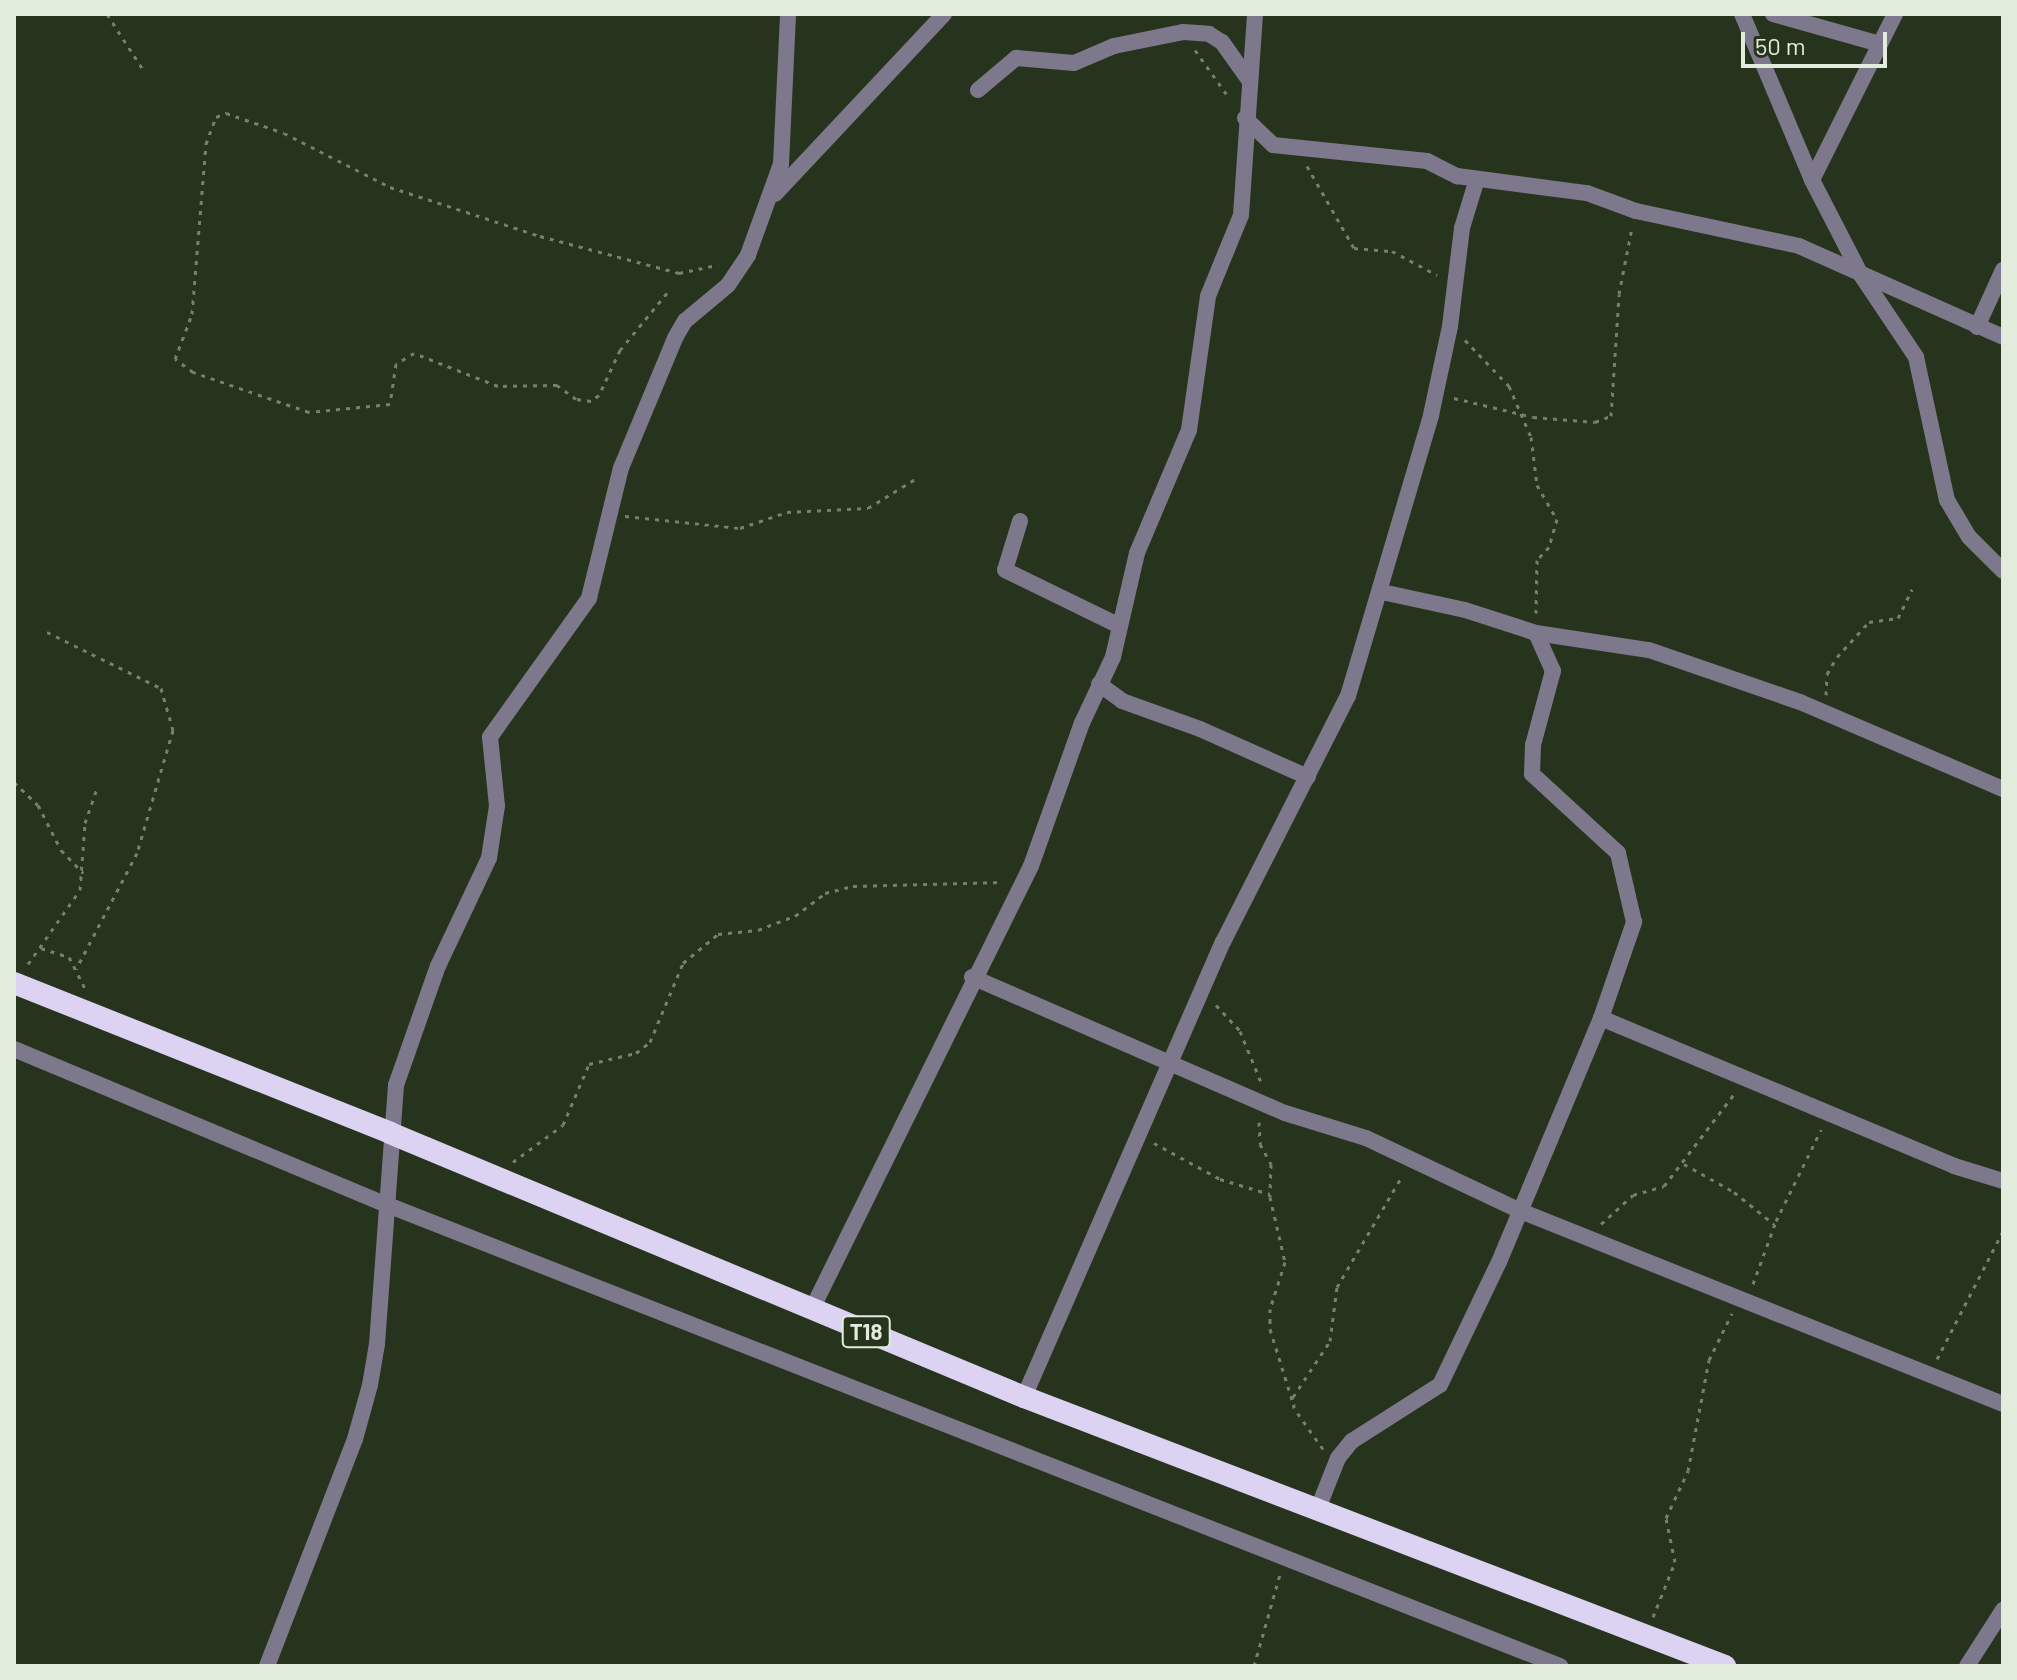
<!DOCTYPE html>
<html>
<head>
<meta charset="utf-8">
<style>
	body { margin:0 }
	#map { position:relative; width:2017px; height:1680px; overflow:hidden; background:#26341d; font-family:Barlow,sans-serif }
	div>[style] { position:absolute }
	.path>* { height:3px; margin-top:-1.5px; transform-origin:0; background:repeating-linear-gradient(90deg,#75816d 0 4px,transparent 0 10px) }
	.minor>* { height:16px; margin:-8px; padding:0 8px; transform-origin:8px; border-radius:8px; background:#7e788d }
	.trunk>* { height:22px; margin:-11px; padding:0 11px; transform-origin:11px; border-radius:11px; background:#dcd2f2 }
	span { translate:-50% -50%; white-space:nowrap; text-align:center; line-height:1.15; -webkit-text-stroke:8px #26341d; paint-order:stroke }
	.shield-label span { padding:2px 6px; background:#26341d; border:2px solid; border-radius:6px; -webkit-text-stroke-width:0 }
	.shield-label { font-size:22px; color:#e2ecdd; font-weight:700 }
	.frame { position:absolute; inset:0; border:16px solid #e2ecdd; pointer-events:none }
	.scale { position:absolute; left:1741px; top:32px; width:146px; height:36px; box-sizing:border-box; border:4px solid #e2ecdd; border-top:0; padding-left:10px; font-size:24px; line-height:28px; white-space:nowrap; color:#e2ecdd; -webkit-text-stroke:6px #26341d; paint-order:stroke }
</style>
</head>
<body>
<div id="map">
	<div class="path">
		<div style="left:107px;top:14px;width:68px;rotate:57deg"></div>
		<div style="left:1195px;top:50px;width:60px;rotate:54.5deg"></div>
		<div style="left:1307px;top:166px;width:95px;rotate:60.2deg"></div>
		<div style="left:1354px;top:248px;width:38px;rotate:5deg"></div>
		<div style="left:1392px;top:251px;width:51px;rotate:28.1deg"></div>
		<div style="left:667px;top:293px;width:74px;rotate:129.5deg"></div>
		<div style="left:620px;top:350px;width:50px;rotate:115deg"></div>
		<div style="left:599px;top:395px;width:10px;rotate:143deg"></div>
		<div style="left:591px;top:401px;width:15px;rotate:-172deg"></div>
		<div style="left:576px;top:399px;width:24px;rotate:-144deg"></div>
		<div style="left:557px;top:385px;width:59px;rotate:179deg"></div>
		<div style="left:498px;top:386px;width:90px;rotate:-158.6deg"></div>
		<div style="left:414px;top:353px;width:21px;rotate:149deg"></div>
		<div style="left:396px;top:364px;width:40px;rotate:98.5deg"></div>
		<div style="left:390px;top:404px;width:81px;rotate:174.4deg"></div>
		<div style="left:309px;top:412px;width:123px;rotate:-161deg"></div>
		<div style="left:193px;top:372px;width:22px;rotate:-144deg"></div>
		<div style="left:175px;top:359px;width:48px;rotate:-69.3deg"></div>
		<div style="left:192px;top:314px;width:171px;rotate:-85.3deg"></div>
		<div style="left:206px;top:144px;width:29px;rotate:-70deg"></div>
		<div style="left:216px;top:117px;width:11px;rotate:-22deg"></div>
		<div style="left:226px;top:113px;width:61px;rotate:19deg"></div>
		<div style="left:284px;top:133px;width:119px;rotate:27deg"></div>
		<div style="left:390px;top:187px;width:158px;rotate:18.1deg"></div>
		<div style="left:540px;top:236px;width:144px;rotate:14.9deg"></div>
		<div style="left:679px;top:273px;width:40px;rotate:-12deg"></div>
		<div style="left:1465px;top:340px;width:64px;rotate:46.3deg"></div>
		<div style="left:1509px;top:386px;width:56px;rotate:66.7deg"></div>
		<div style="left:1531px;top:437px;width:48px;rotate:82.9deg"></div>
		<div style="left:1537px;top:485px;width:39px;rotate:60deg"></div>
		<div style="left:1557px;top:519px;width:29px;rotate:106deg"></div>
		<div style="left:1549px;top:547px;width:18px;rotate:133deg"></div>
		<div style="left:1537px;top:560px;width:53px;rotate:91.1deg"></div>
		<div style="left:1454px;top:398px;width:81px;rotate:13.5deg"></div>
		<div style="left:1533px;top:417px;width:62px;rotate:4.6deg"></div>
		<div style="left:1595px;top:422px;width:17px;rotate:-21deg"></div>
		<div style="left:1611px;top:416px;width:122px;rotate:-86.2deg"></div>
		<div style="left:1619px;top:294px;width:68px;rotate:-79deg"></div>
		<div style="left:625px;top:516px;width:116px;rotate:6deg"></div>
		<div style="left:740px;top:528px;width:50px;rotate:-18.8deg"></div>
		<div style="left:787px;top:512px;width:81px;rotate:-2.8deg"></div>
		<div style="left:868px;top:508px;width:57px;rotate:-31.5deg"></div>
		<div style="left:47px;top:632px;width:127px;rotate:26.2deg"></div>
		<div style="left:161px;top:688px;width:44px;rotate:74.1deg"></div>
		<div style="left:173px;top:730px;width:128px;rotate:106.3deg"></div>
		<div style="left:137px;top:853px;width:131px;rotate:117.7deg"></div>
		<div style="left:1826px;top:695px;width:21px;rotate:-87deg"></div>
		<div style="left:1827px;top:674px;width:20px;rotate:-60deg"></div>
		<div style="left:1837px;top:657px;width:47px;rotate:-47.6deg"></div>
		<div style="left:1869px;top:622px;width:29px;rotate:-8deg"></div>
		<div style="left:1898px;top:618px;width:32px;rotate:-64deg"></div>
		<div style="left:14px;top:782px;width:33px;rotate:44deg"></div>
		<div style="left:38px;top:805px;width:51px;rotate:62.9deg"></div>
		<div style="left:61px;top:850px;width:32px;rotate:46deg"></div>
		<div style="left:41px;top:948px;width:29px;rotate:18deg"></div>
		<div style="left:69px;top:957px;width:35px;rotate:63deg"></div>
		<div style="left:28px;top:964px;width:90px;rotate:-54.9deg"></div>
		<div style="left:80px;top:890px;width:67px;rotate:-85.7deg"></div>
		<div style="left:85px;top:823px;width:34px;rotate:-71deg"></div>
		<div style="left:1216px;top:1005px;width:35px;rotate:47deg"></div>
		<div style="left:1240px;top:1031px;width:55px;rotate:67.6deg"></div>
		<div style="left:1259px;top:1122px;width:22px;rotate:87deg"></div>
		<div style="left:1260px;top:1144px;width:23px;rotate:61deg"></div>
		<div style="left:1271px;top:1164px;width:33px;rotate:92deg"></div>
		<div style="left:1270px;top:1197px;width:67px;rotate:77deg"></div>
		<div style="left:1285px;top:1262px;width:49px;rotate:107.7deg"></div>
		<div style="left:1270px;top:1309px;width:20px;rotate:90deg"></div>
		<div style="left:1270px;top:1329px;width:77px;rotate:72.7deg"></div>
		<div style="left:1154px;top:1143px;width:75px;rotate:28.6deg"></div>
		<div style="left:1220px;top:1179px;width:52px;rotate:16.7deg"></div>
		<div style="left:513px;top:1162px;width:62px;rotate:-36.5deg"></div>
		<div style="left:563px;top:1125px;width:66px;rotate:-66.9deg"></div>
		<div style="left:589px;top:1064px;width:48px;rotate:-13.2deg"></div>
		<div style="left:636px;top:1053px;width:18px;rotate:-38deg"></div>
		<div style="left:650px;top:1042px;width:86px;rotate:-67.3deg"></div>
		<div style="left:683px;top:963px;width:45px;rotate:-39.6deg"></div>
		<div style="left:718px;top:934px;width:40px;rotate:-5.7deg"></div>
		<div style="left:758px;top:930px;width:40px;rotate:-21deg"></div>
		<div style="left:795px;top:916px;width:38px;rotate:-37deg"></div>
		<div style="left:825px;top:893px;width:29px;rotate:-14deg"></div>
		<div style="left:853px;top:886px;width:150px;rotate:-1.5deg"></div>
		<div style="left:1684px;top:1164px;width:57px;rotate:29.2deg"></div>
		<div style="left:1734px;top:1192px;width:51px;rotate:38.7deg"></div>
		<div style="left:1601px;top:1224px;width:43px;rotate:-42.2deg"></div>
		<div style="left:1633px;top:1195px;width:32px;rotate:-16deg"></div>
		<div style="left:1664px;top:1186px;width:116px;rotate:-52.7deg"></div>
		<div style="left:1753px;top:1284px;width:67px;rotate:-69.9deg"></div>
		<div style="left:1776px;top:1221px;width:102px;rotate:-63.7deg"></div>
		<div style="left:1937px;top:1359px;width:144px;rotate:-62.7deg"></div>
		<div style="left:1323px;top:1449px;width:50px;rotate:-125.3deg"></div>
		<div style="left:1294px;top:1408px;width:11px;rotate:-95deg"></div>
		<div style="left:1293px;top:1397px;width:67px;rotate:-56.5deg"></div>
		<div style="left:1330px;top:1341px;width:54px;rotate:-82.6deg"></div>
		<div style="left:1337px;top:1287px;width:129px;rotate:-59.6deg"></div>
		<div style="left:1653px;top:1617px;width:59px;rotate:-68.2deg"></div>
		<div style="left:1675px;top:1562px;width:45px;rotate:-101.6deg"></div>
		<div style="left:1666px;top:1518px;width:52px;rotate:-64.9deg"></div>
		<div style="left:1688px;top:1471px;width:113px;rotate:-79.3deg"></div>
		<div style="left:1709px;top:1360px;width:52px;rotate:-63.9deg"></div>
		<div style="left:1254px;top:1666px;width:96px;rotate:-74.2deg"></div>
	</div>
	<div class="minor">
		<div style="left:1742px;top:14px;width:180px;rotate:67.1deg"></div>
		<div style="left:1812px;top:180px;width:107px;rotate:62.7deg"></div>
		<div style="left:1861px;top:275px;width:99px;rotate:56.1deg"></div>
		<div style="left:1916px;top:357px;width:146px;rotate:77.8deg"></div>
		<div style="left:1947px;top:500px;width:43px;rotate:59.3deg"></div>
		<div style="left:1969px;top:537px;width:48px;rotate:45deg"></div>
		<div style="left:1773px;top:14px;width:111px;rotate:15.7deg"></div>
		<div style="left:978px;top:90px;width:50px;rotate:-40.1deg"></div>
		<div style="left:1016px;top:58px;width:58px;rotate:4.9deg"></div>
		<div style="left:1074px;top:63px;width:43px;rotate:-23deg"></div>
		<div style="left:1114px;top:46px;width:70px;rotate:-11.5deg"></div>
		<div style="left:1183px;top:32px;width:26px;rotate:4deg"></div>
		<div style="left:1209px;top:34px;width:15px;rotate:32deg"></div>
		<div style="left:1222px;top:42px;width:47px;rotate:54.6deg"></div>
		<div style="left:1245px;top:118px;width:39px;rotate:44deg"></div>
		<div style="left:1273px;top:145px;width:155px;rotate:5.9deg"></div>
		<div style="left:1427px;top:161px;width:34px;rotate:27deg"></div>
		<div style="left:1457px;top:176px;width:131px;rotate:7.5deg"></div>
		<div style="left:1587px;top:193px;width:52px;rotate:20.2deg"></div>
		<div style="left:1636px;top:211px;width:167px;rotate:12.1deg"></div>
		<div style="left:1799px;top:246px;width:223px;rotate:24deg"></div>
		<div style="left:1812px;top:180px;width:186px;rotate:-63.4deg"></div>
		<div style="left:775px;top:194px;width:247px;rotate:-46.8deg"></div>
		<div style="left:1977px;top:327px;width:63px;rotate:-65.5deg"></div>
		<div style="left:1020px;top:521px;width:51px;rotate:107deg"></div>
		<div style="left:1005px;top:570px;width:126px;rotate:26deg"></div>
		<div style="left:1382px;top:592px;width:85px;rotate:12.2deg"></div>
		<div style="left:1465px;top:610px;width:75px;rotate:17.9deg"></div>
		<div style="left:1536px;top:633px;width:114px;rotate:8.6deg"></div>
		<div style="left:1649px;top:650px;width:160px;rotate:19deg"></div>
		<div style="left:1800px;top:702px;width:221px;rotate:23.2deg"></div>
		<div style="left:1099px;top:684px;width:29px;rotate:36deg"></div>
		<div style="left:1122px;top:701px;width:83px;rotate:19.7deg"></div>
		<div style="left:1200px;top:729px;width:118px;rotate:24deg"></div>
		<div style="left:972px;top:977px;width:341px;rotate:23.5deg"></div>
		<div style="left:1285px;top:1113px;width:85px;rotate:17.2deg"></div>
		<div style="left:1366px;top:1138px;width:168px;rotate:25.3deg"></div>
		<div style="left:1518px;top:1210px;width:522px;rotate:21.8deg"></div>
		<div style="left:1601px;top:1018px;width:383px;rotate:22.7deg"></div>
		<div style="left:1954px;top:1166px;width:51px;rotate:17deg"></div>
		<div style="left:14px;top:1049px;width:402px;rotate:22.7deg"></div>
		<div style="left:385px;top:1204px;width:1263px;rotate:21.46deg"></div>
		<div style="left:812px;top:1309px;width:494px;rotate:-63.7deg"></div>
		<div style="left:1031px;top:866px;width:152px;rotate:-70.4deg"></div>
		<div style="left:1082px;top:723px;width:73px;rotate:-64.8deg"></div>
		<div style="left:1113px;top:657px;width:107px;rotate:-77deg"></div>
		<div style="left:1137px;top:553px;width:134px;rotate:-67.1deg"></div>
		<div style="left:1189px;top:430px;width:135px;rotate:-81.9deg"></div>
		<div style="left:1208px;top:296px;width:87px;rotate:-67.8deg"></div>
		<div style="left:1241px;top:215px;width:201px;rotate:-86deg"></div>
		<div style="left:1024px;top:1397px;width:497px;rotate:-66.4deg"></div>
		<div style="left:1223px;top:942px;width:276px;rotate:-63.1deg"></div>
		<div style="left:1348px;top:696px;width:293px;rotate:-73.5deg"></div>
		<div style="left:1431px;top:415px;width:91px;rotate:-77.9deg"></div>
		<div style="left:1450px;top:326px;width:99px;rotate:-83deg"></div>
		<div style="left:1462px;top:228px;width:51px;rotate:-73deg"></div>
		<div style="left:1317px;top:1511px;width:57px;rotate:-68.4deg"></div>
		<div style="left:1338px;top:1458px;width:22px;rotate:-51deg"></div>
		<div style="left:1352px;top:1441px;width:104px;rotate:-32.5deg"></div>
		<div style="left:1440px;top:1385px;width:136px;rotate:-64.4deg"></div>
		<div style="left:1499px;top:1262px;width:264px;rotate:-67.3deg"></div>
		<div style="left:1601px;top:1018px;width:102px;rotate:-71deg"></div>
		<div style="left:1634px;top:922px;width:71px;rotate:-103.1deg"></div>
		<div style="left:1618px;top:853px;width:117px;rotate:-137.4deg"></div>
		<div style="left:1532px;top:774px;width:29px;rotate:-88deg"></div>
		<div style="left:1533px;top:745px;width:77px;rotate:-74.9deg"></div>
		<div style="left:1553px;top:671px;width:42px;rotate:-114.1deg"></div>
		<div style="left:267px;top:1666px;width:243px;rotate:-68.8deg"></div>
		<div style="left:355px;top:1439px;width:56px;rotate:-74.5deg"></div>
		<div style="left:370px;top:1385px;width:42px;rotate:-80.3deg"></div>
		<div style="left:377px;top:1344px;width:260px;rotate:-85.8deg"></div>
		<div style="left:396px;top:1085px;width:126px;rotate:-70.6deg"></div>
		<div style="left:438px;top:966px;width:119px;rotate:-64.7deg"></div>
		<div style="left:489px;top:858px;width:53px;rotate:-81.3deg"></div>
		<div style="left:497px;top:806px;width:69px;rotate:-95.8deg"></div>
		<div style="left:490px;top:737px;width:171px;rotate:-54.5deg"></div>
		<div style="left:589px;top:598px;width:134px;rotate:-76.2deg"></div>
		<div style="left:621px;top:468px;width:141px;rotate:-67.4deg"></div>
		<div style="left:675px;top:338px;width:20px;rotate:-60deg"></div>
		<div style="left:685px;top:321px;width:56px;rotate:-39.9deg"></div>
		<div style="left:728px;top:285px;width:36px;rotate:-56deg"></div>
		<div style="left:748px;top:255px;width:97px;rotate:-70.1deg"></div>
		<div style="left:781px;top:164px;width:150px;rotate:-87.3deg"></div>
		<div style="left:1967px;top:1666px;width:67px;rotate:-57.3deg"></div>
	</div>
	<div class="trunk">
		<div style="left:14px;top:983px;width:405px;rotate:21.7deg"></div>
		<div style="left:390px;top:1133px;width:687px;rotate:22.61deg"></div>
		<div style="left:1024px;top:1397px;width:751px;rotate:20.99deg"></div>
	</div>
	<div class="shield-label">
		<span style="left:866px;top:1332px">T18</span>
	</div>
	<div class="frame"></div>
	<div class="scale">50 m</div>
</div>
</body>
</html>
